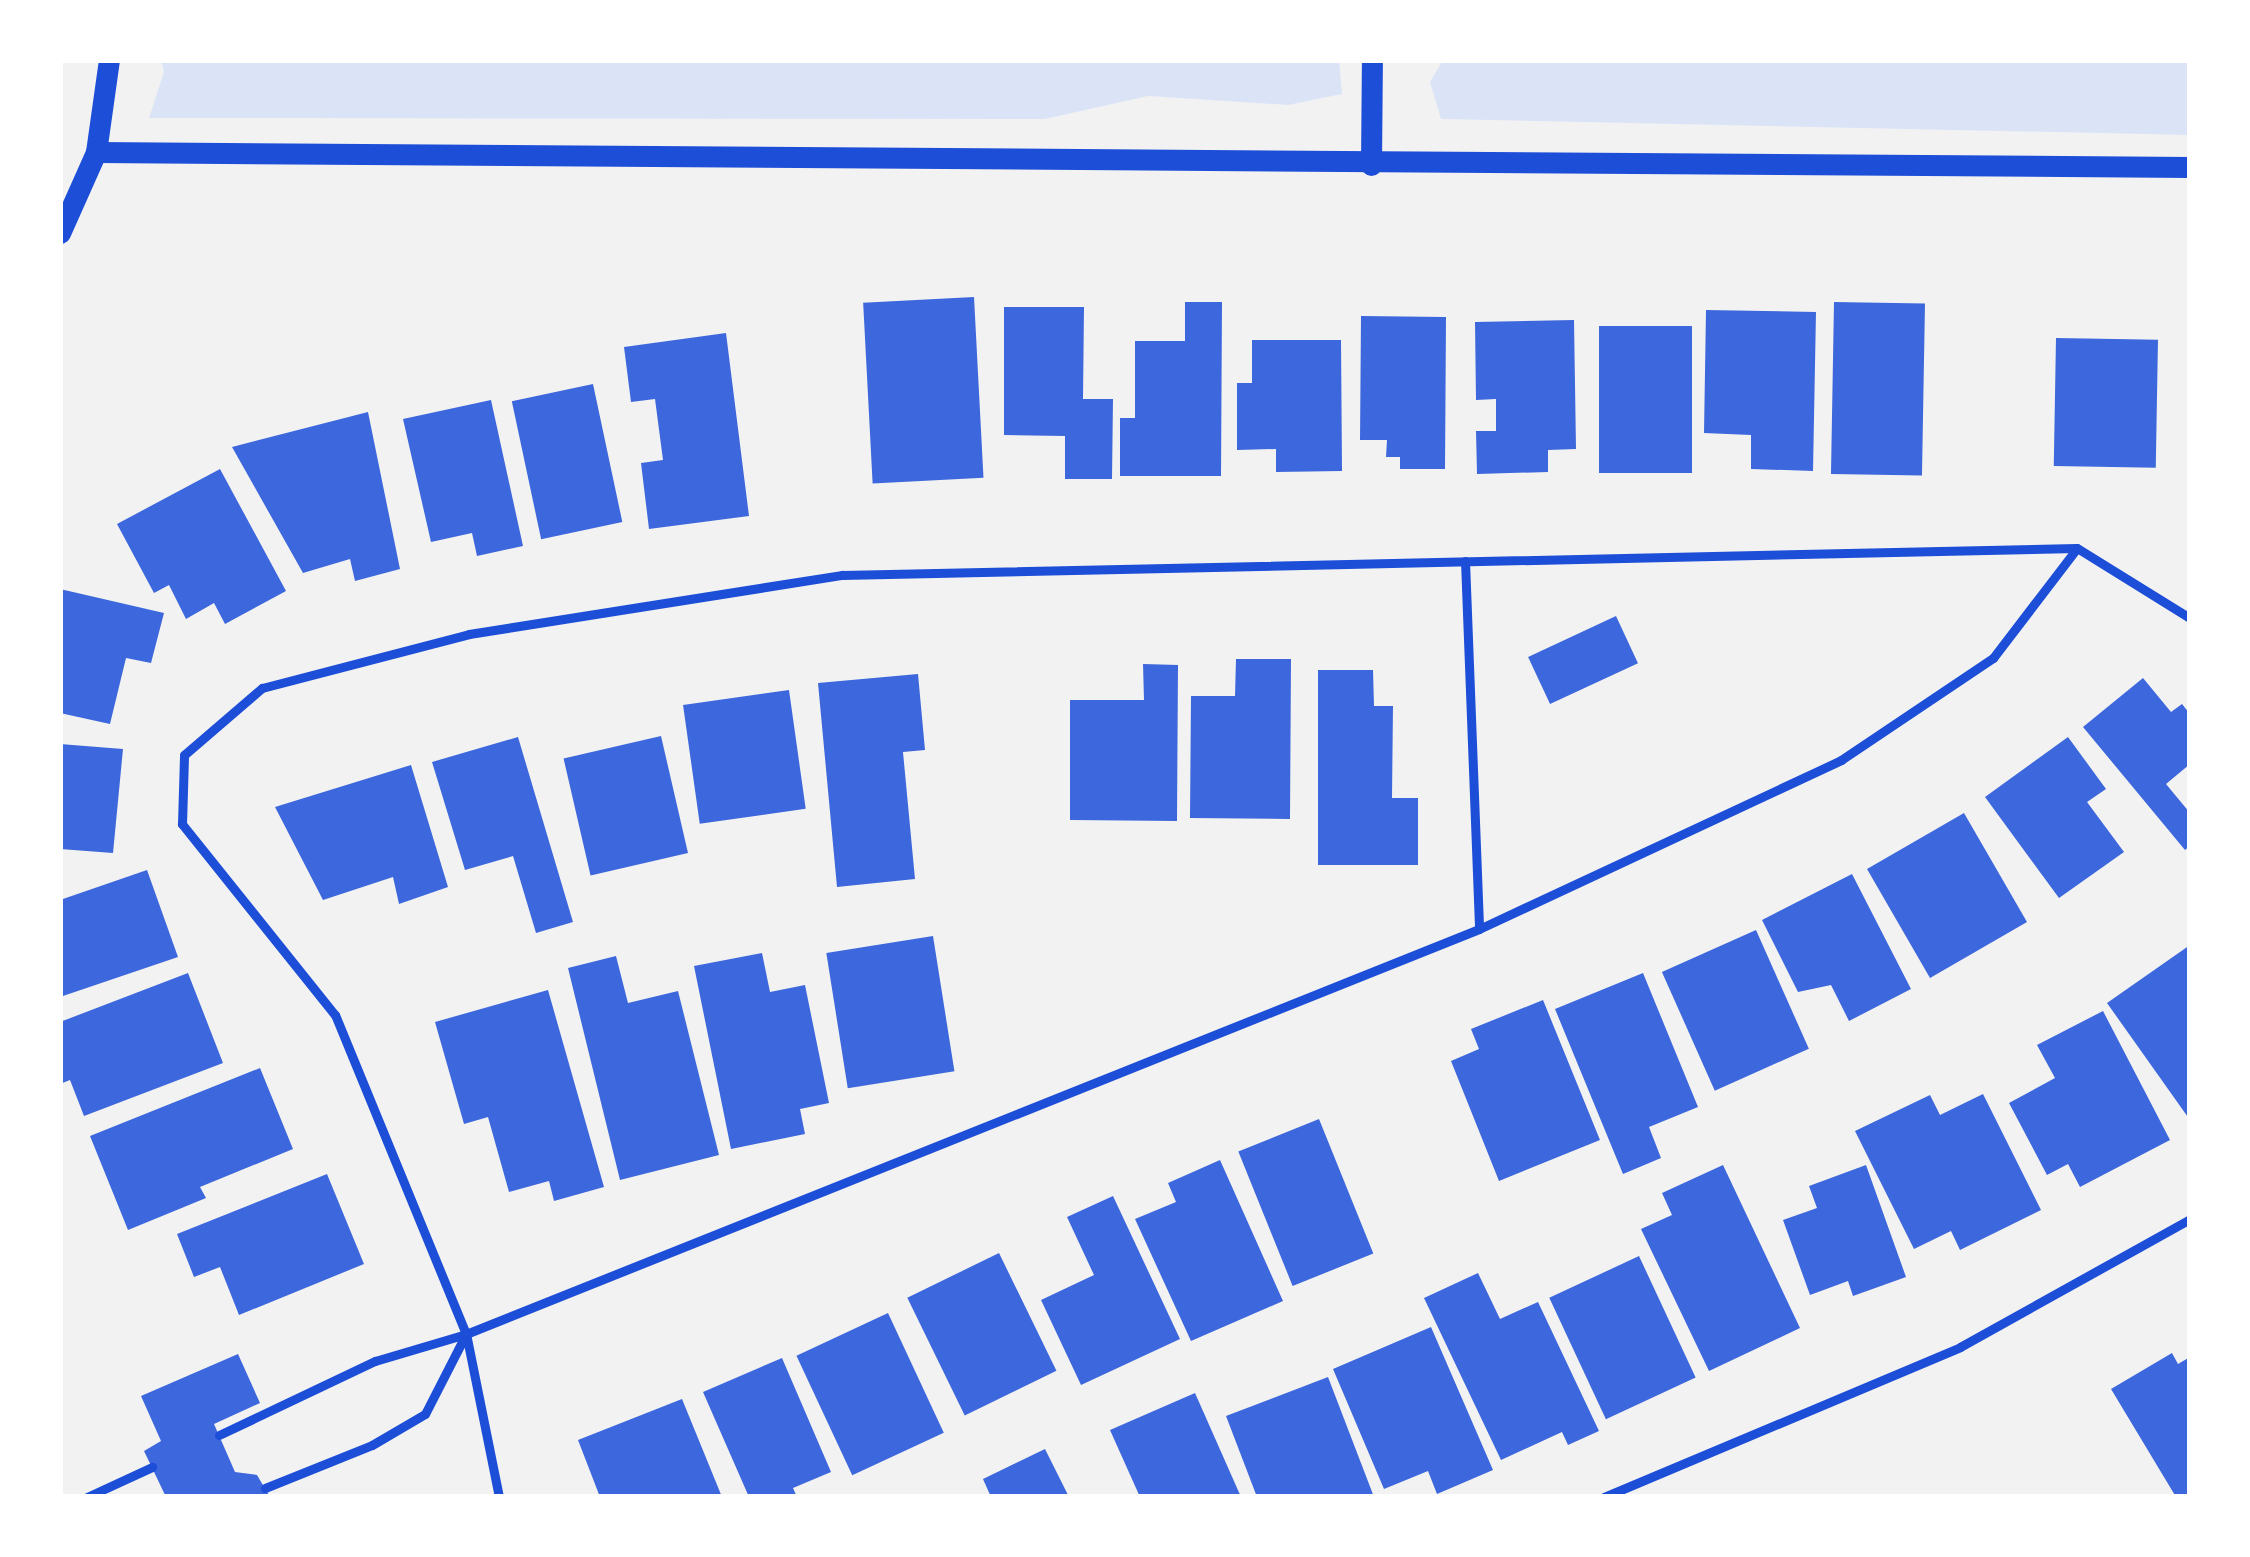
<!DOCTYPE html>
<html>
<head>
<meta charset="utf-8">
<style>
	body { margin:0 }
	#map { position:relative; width:2250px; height:1557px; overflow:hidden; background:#f2f2f2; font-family:"Archivo Narrow",sans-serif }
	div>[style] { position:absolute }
	.green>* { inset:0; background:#dbe4f7 }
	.building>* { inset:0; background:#3d67dc; transform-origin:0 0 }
	.service>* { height:9px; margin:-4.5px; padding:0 4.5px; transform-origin:4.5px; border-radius:4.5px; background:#1d4ed8 }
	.tertiary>* { height:21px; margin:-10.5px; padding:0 10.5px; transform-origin:10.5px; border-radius:10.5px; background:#1d4ed8 }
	span { translate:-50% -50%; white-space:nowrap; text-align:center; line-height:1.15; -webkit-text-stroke:12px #fff; paint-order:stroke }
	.frame { position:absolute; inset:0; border:63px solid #fff; pointer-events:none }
</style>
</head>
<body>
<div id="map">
	<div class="green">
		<div style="clip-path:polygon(161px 60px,1339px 60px,1342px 94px,1288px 105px,1148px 96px,1045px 119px,149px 118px,164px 72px)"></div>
		<div style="clip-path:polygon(1443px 60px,2190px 60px,2190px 135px,1441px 119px,1430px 82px)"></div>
	</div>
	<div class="building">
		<div style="left:974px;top:297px;width:181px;height:111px;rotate:87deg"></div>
		<div style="clip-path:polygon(1185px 302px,1222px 302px,1221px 476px,1120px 476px,1120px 418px,1135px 418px,1135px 341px,1185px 341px)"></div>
		<div style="left:1834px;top:302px;width:91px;height:172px;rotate:1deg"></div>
		<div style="clip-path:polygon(1004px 307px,1084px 307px,1083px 399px,1113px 399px,1112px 479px,1065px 479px,1065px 436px,1004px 435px)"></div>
		<div style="clip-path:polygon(1706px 310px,1816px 312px,1813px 471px,1751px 469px,1751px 435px,1704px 433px)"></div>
		<div style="clip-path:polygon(1361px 316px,1446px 317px,1445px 469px,1400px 469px,1400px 457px,1386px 457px,1387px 440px,1360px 440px)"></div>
		<div style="clip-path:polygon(1574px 320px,1576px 449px,1548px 450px,1548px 472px,1477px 474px,1476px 431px,1496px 431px,1496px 399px,1476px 400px,1475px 322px)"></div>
		<div style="left:1599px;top:326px;width:93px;height:147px"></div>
		<div style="clip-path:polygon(726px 333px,749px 516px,649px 529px,641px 463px,663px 460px,655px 399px,631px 402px,624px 347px)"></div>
		<div style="left:2056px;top:338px;width:102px;height:128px;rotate:1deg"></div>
		<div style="clip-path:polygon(1252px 340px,1341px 340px,1342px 471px,1276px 472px,1276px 449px,1237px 450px,1237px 383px,1252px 383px)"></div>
		<div style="left:593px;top:384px;width:141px;height:83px;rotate:78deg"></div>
		<div style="clip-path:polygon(491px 400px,523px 546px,477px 556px,472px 533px,431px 542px,403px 419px)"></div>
		<div style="clip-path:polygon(368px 412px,400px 569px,355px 581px,350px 559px,303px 573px,232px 447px)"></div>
		<div style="clip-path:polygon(220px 469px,286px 591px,225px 624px,214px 603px,186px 619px,169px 585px,154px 593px,117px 524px)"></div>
		<div style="clip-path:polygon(60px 589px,164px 613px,151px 663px,126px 658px,110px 724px,60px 713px)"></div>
		<div style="left:1616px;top:616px;width:52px;height:97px;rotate:65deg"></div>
		<div style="clip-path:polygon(1236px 659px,1291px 659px,1290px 819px,1190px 818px,1191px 696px,1235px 696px)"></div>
		<div style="clip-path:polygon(1143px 664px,1178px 665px,1177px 821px,1070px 820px,1070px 700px,1144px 700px)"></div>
		<div style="clip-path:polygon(1318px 670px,1373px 670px,1374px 706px,1393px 706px,1392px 798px,1418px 798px,1418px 865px,1318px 865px)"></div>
		<div style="clip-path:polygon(918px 674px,925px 750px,903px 752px,915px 879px,837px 887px,818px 683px)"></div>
		<div style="clip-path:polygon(2143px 678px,2171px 712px,2182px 704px,2190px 714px,2190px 764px,2166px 784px,2190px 813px,2190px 846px,2185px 850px,2083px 727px)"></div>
		<div style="left:789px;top:690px;width:120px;height:107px;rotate:82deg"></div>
		<div style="left:661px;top:736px;width:120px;height:100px;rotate:77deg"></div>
		<div style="clip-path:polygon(518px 737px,573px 922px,536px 933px,513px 856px,465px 870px,432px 762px)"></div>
		<div style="clip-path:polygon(2068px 737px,2106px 789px,2087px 802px,2124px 852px,2059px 898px,1985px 797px)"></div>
		<div style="clip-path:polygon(60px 744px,123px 749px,113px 853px,60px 849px)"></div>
		<div style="clip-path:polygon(411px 765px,448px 887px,399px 904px,393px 877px,323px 900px,275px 807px)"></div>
		<div style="left:1964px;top:813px;width:126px;height:112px;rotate:60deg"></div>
		<div style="clip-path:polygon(147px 870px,178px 957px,60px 997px,60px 900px)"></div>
		<div style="clip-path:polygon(1852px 874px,1911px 989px,1849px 1021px,1831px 985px,1798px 992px,1762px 920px)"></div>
		<div style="left:1756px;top:930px;width:130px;height:103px;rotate:66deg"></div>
		<div style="left:933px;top:936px;width:137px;height:108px;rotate:81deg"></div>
		<div style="clip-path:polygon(2190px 945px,2190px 1120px,2107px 1003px)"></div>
		<div style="clip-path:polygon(762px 953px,770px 992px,805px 985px,829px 1103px,800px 1109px,805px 1134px,731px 1149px,694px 966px)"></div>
		<div style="clip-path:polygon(616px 956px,628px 1003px,678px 991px,719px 1155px,620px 1180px,568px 968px)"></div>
		<div style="clip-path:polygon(188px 973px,223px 1063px,84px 1116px,70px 1080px,60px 1084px,60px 1022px)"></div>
		<div style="clip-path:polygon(1643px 973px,1698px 1107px,1649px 1127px,1661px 1158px,1623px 1174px,1555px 1009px)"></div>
		<div style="clip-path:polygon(548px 990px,604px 1187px,554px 1201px,549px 1181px,509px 1192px,488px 1117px,464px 1124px,435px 1022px)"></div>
		<div style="clip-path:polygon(1543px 1000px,1600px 1140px,1499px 1181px,1451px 1061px,1479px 1049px,1471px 1029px)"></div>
		<div style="clip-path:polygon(2103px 1011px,2170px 1140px,2080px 1187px,2068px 1164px,2047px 1175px,2009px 1103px,2055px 1078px,2037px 1045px)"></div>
		<div style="clip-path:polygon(260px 1068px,293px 1149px,200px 1187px,206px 1198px,128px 1230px,90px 1136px)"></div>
		<div style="clip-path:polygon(1983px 1094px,2041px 1210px,1960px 1250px,1951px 1231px,1914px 1249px,1855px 1131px,1930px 1095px,1940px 1115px)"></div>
		<div style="left:1319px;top:1119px;width:145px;height:87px;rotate:68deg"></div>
		<div style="clip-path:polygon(1220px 1160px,1283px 1301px,1191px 1341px,1135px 1219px,1176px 1202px,1168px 1183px)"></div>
		<div style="clip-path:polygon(1723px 1165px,1800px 1328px,1709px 1371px,1641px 1229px,1672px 1215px,1662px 1193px)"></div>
		<div style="clip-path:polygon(1866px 1165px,1906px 1277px,1853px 1296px,1848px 1281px,1810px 1295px,1783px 1220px,1817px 1208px,1809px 1186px)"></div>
		<div style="clip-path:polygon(327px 1174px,364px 1264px,239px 1315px,220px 1267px,194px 1277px,177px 1234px)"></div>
		<div style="clip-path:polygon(1113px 1196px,1180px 1339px,1081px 1385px,1041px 1300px,1094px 1275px,1067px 1217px)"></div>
		<div style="left:999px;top:1253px;width:131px;height:102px;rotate:64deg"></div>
		<div style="left:1639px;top:1256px;width:134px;height:99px;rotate:65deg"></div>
		<div style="clip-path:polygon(1478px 1273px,1500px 1319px,1538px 1302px,1599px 1431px,1568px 1445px,1562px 1432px,1501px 1460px,1424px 1298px)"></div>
		<div style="left:888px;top:1313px;width:132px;height:101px;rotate:65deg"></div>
		<div style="clip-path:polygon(1431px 1327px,1493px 1470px,1437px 1494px,1428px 1471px,1384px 1489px,1333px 1369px)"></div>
		<div style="clip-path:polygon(2172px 1353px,2178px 1364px,2190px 1357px,2190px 1497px,2176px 1497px,2111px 1389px)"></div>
		<div style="clip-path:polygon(238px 1354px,260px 1403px,214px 1424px,235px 1472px,257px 1475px,270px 1497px,166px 1497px,144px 1451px,161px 1441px,141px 1396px)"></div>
		<div style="clip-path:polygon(782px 1358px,831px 1472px,793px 1488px,797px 1497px,749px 1497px,703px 1392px)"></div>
		<div style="clip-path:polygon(1328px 1377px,1374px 1497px,1257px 1497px,1226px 1416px)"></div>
		<div style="clip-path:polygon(1195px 1393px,1241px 1497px,1140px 1497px,1110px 1430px)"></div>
		<div style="clip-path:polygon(682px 1399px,722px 1497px,600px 1497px,578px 1440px)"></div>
		<div style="clip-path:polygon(1045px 1449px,1069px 1497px,991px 1497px,983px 1479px)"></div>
	</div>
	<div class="service">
		<div style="left:1465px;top:561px;width:368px;rotate:87.8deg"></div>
		<div style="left:219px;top:1435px;width:173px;rotate:-25.4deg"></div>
		<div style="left:375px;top:1361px;width:95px;rotate:-16.5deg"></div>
		<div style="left:466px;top:1334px;width:1091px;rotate:-21.79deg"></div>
		<div style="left:1479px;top:929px;width:400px;rotate:-25deg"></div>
		<div style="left:1841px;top:760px;width:183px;rotate:-33.9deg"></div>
		<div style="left:1993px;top:658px;width:138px;rotate:-52.6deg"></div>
		<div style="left:265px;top:1488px;width:115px;rotate:-21.9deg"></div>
		<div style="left:372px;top:1445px;width:61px;rotate:-30.3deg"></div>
		<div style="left:425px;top:1414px;width:90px;rotate:-62.9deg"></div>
		<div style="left:87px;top:1497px;width:72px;rotate:-24.8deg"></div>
		<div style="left:499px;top:1497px;width:166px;rotate:-101.4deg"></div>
		<div style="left:466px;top:1334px;width:345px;rotate:-112.3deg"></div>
		<div style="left:335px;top:1015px;width:245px;rotate:-128.7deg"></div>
		<div style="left:182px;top:824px;width:69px;rotate:-88.3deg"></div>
		<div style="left:184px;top:755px;width:103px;rotate:-40.7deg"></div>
		<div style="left:262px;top:688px;width:214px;rotate:-14.6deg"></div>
		<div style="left:469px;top:634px;width:378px;rotate:-9deg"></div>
		<div style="left:842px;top:575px;width:1235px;rotate:-1.25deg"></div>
		<div style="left:2077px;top:548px;width:133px;rotate:31.8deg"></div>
		<div style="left:1604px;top:1497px;width:386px;rotate:-22.8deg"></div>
		<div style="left:1960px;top:1347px;width:263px;rotate:-29.1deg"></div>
	</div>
	<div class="tertiary">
		<div style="left:96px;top:152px;width:2094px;rotate:0.41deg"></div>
		<div style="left:1371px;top:165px;width:105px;rotate:-89.5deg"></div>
		<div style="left:60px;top:233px;width:89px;rotate:-66deg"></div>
		<div style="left:96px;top:152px;width:93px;rotate:-82deg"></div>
	</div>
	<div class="frame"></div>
</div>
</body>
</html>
